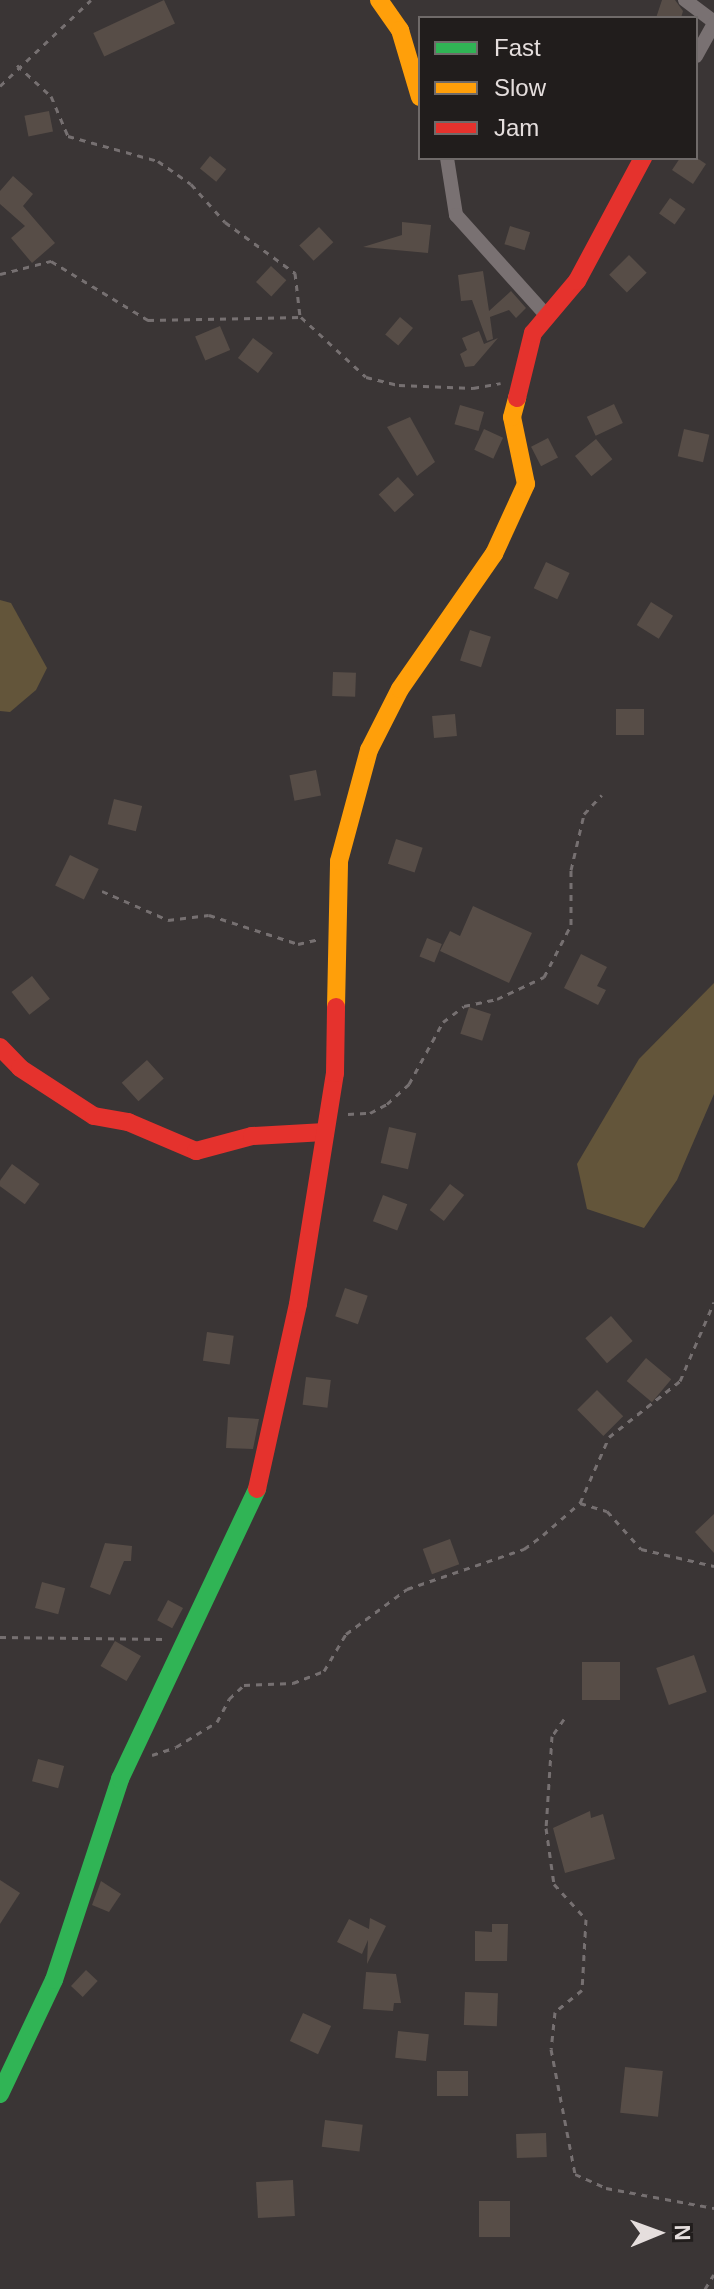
<!DOCTYPE html>
<html>
<head>
<meta charset="utf-8">
<style>
	body { margin:0 }
	#map { position:relative; width:714px; height:2289px; overflow:hidden; background:#3a3535; font-family:Arial,sans-serif }
	div>[style] { position:absolute }
	.green>* { inset:0; background:#63553a }
	.building>* { inset:0; background:#574d47; transform-origin:0 0 }
	.path>* { height:3px; margin-top:-1.5px; transform-origin:0; background:repeating-linear-gradient(90deg,#767071 0 6px,transparent 0 12px) }
	.street>* { height:14px; margin:-7px; padding:0 7px; transform-origin:7px; border-radius:7px; background:#797172 }
	.fast>* { height:18px; margin:-9px; padding:0 9px; transform-origin:9px; border-radius:9px; background:#30b455 }
	.slow>* { height:18px; margin:-9px; padding:0 9px; transform-origin:9px; border-radius:9px; background:#ff9f0a }
	.jam>* { height:18px; margin:-9px; padding:0 9px; transform-origin:9px; border-radius:9px; background:#e5322d }
	span { translate:-50% -50%; white-space:nowrap; text-align:center; line-height:1.15; -webkit-text-stroke:6px #211d1c; paint-order:stroke }
	.legend { position:absolute; left:418px; top:16px; width:280px; height:144px; box-sizing:border-box; background:#211d1c; border:2px solid #6f6a69; margin:0; padding:10px 14px; list-style:none; font-size:24px; color:#e5dedd }
	.legend li { display:flex; align-items:center; gap:16px; height:40px }
	.legend b { width:40px; border:2px solid #6f6a69 }
	.north { position:absolute; left:618px; top:2193px; width:80px; height:80px; -webkit-text-stroke:6px #211d1c; paint-order:stroke; rotate:89deg; font-size:22px; font-weight:700; line-height:32px; text-align:center; color:#e5dedd }
	.north::after { content:''; display:block; margin:auto; width:28px; height:36px; background:#e5dedd; clip-path:polygon(50% 0,100% 100%,50% 72%,0 100%) }
</style>
</head>
<body>
<div id="map">
	<div class="green">
		<div style="clip-path:polygon(0 600px,11px 603px,47px 668px,36px 690px,10px 712px,0 711px)"></div>
		<div style="clip-path:polygon(714px 983px,714px 1094px,677px 1180px,644px 1228px,587px 1209px,577px 1164px,639px 1059px)"></div>
	</div>
	<div class="building">
		<div style="left:164px;top:0;width:26px;height:78px;rotate:65deg"></div>
		<div style="clip-path:polygon(662px 0,675px 0,683px 11px,681px 18px,656px 18px)"></div>
		<div style="left:49px;top:111px;width:21px;height:25px;rotate:79deg"></div>
		<div style="left:210px;top:156px;width:21px;height:16px;rotate:39deg"></div>
		<div style="clip-path:polygon(680px 158px,697px 158px,706px 164px,693px 184px,672px 170px)"></div>
		<div style="clip-path:polygon(13px 176px,33px 194px,23px 206px,55px 243px,32px 263px,11px 238px,25px 226px,0 204px,0 191px)"></div>
		<div style="left:670px;top:198px;width:19px;height:19px;rotate:35deg"></div>
		<div style="clip-path:polygon(402px 222px,431px 225px,428px 253px,363px 247px,402px 235px)"></div>
		<div style="left:510px;top:226px;width:21px;height:19px;rotate:17deg"></div>
		<div style="left:319px;top:227px;width:21px;height:27px;rotate:47deg"></div>
		<div style="left:629px;top:255px;width:25px;height:28px;rotate:45deg"></div>
		<div style="left:271px;top:266px;width:21px;height:22px;rotate:43deg"></div>
		<div style="clip-path:polygon(483px 271px,489px 311px,511px 291px,526px 308px,516px 318px,509px 310px,490px 317px,493px 339px,487px 341px,472px 300px,461px 301px,458px 275px)"></div>
		<div style="left:400px;top:317px;width:17px;height:23px;rotate:40deg"></div>
		<div style="left:220px;top:326px;width:26px;height:27px;rotate:67deg"></div>
		<div style="clip-path:polygon(479px 331px,484px 344px,498px 338px,474px 366px,465px 367px,460px 354px,467px 350px,462px 338px)"></div>
		<div style="left:253px;top:338px;width:25px;height:25px;rotate:37deg"></div>
		<div style="left:614px;top:404px;width:21px;height:30px;rotate:65deg"></div>
		<div style="left:460px;top:405px;width:25px;height:20px;rotate:16deg"></div>
		<div style="clip-path:polygon(410px 417px,435px 462px,417px 476px,387px 427px)"></div>
		<div style="left:484px;top:429px;width:21px;height:23px;rotate:25deg"></div>
		<div style="left:684px;top:429px;width:26px;height:28px;rotate:13deg"></div>
		<div style="left:548px;top:438px;width:22px;height:19px;rotate:63deg"></div>
		<div style="left:596px;top:439px;width:26px;height:27px;rotate:51deg"></div>
		<div style="left:398px;top:477px;width:24px;height:26px;rotate:48deg"></div>
		<div style="left:546px;top:562px;width:26px;height:29px;rotate:25deg"></div>
		<div style="left:651px;top:602px;width:26px;height:27px;rotate:32deg"></div>
		<div style="left:470px;top:630px;width:22px;height:32px;rotate:18deg"></div>
		<div style="left:333px;top:672px;width:23px;height:24px;rotate:2deg"></div>
		<div style="left:644px;top:709px;width:26px;height:28px;rotate:90deg"></div>
		<div style="left:455px;top:714px;width:22px;height:23px;rotate:85deg"></div>
		<div style="left:316px;top:770px;width:26px;height:27px;rotate:79deg"></div>
		<div style="left:114px;top:799px;width:29px;height:26px;rotate:14deg"></div>
		<div style="left:396px;top:839px;width:28px;height:26px;rotate:18deg"></div>
		<div style="left:70px;top:855px;width:32px;height:34px;rotate:26deg"></div>
		<div style="clip-path:polygon(473px 906px,532px 933px,509px 983px,440px 951px,450px 931px,460px 936px)"></div>
		<div style="left:427px;top:938px;width:16px;height:20px;rotate:22deg"></div>
		<div style="clip-path:polygon(581px 954px,607px 967px,597px 986px,606px 990px,598px 1005px,564px 988px)"></div>
		<div style="left:32px;top:976px;width:29px;height:26px;rotate:52deg"></div>
		<div style="left:469px;top:1007px;width:23px;height:28px;rotate:18deg"></div>
		<div style="left:147px;top:1060px;width:25px;height:34px;rotate:48deg"></div>
		<div style="left:389px;top:1127px;width:28px;height:37px;rotate:13deg"></div>
		<div style="left:12px;top:1164px;width:34px;height:25px;rotate:36deg"></div>
		<div style="left:450px;top:1184px;width:18px;height:33px;rotate:38deg"></div>
		<div style="left:383px;top:1195px;width:26px;height:28px;rotate:21deg"></div>
		<div style="left:345px;top:1288px;width:24px;height:30px;rotate:19deg"></div>
		<div style="left:611px;top:1316px;width:33px;height:34px;rotate:49deg"></div>
		<div style="left:207px;top:1332px;width:27px;height:29px;rotate:8deg"></div>
		<div style="left:646px;top:1358px;width:33px;height:30px;rotate:40deg"></div>
		<div style="left:306px;top:1377px;width:25px;height:28px;rotate:7deg"></div>
		<div style="left:597px;top:1390px;width:37px;height:28px;rotate:45deg"></div>
		<div style="clip-path:polygon(228px 1417px,259px 1419px,253px 1449px,226px 1448px)"></div>
		<div style="clip-path:polygon(714px 1514px,714px 1553px,695px 1532px)"></div>
		<div style="left:450px;top:1539px;width:27px;height:29px;rotate:70deg"></div>
		<div style="clip-path:polygon(105px 1543px,132px 1546px,131px 1561px,124px 1561px,110px 1595px,90px 1587px)"></div>
		<div style="left:42px;top:1582px;width:24px;height:27px;rotate:15deg"></div>
		<div style="left:168px;top:1600px;width:17px;height:23px;rotate:28deg"></div>
		<div style="left:115px;top:1641px;width:30px;height:29px;rotate:30deg"></div>
		<div style="left:694px;top:1655px;width:39px;height:40px;rotate:71deg"></div>
		<div style="left:582px;top:1662px;width:38px;height:38px"></div>
		<div style="left:38px;top:1759px;width:27px;height:23px;rotate:15deg"></div>
		<div style="clip-path:polygon(590px 1811px,591px 1818px,603px 1814px,615px 1859px,565px 1873px,553px 1828px)"></div>
		<div style="clip-path:polygon(0 1880px,20px 1893px,0 1924px)"></div>
		<div style="clip-path:polygon(101px 1881px,121px 1894px,109px 1912px,92px 1905px)"></div>
		<div style="clip-path:polygon(370px 1918px,386px 1926px,367px 1964px,368px 1940px,362px 1954px,337px 1942px,349px 1919px,369px 1929px)"></div>
		<div style="clip-path:polygon(492px 1924px,508px 1924px,507px 1961px,475px 1961px,475px 1931px,492px 1932px)"></div>
		<div style="left:86px;top:1970px;width:16px;height:22px;rotate:43deg"></div>
		<div style="clip-path:polygon(366px 1972px,396px 1974px,401px 2003px,394px 2003px,393px 2011px,363px 2009px)"></div>
		<div style="left:465px;top:1992px;width:33px;height:33px;rotate:2deg"></div>
		<div style="left:303px;top:2013px;width:31px;height:31px;rotate:25deg"></div>
		<div style="left:398px;top:2031px;width:31px;height:27px;rotate:6deg"></div>
		<div style="left:625px;top:2067px;width:38px;height:46px;rotate:6deg"></div>
		<div style="left:437px;top:2071px;width:31px;height:25px"></div>
		<div style="left:325px;top:2120px;width:38px;height:27px;rotate:7deg"></div>
		<div style="left:546px;top:2133px;width:24px;height:30px;rotate:88deg"></div>
		<div style="left:293px;top:2180px;width:36px;height:37px;rotate:87deg"></div>
		<div style="left:510px;top:2201px;width:36px;height:31px;rotate:90deg"></div>
	</div>
	<div class="path">
		<div style="left:17px;top:65px;width:46px;rotate:42.4deg"></div>
		<div style="left:51px;top:96px;width:43px;rotate:67deg"></div>
		<div style="left:68px;top:136px;width:93px;rotate:15.5deg"></div>
		<div style="left:158px;top:161px;width:40px;rotate:34.9deg"></div>
		<div style="left:191px;top:184px;width:51px;rotate:48.2deg"></div>
		<div style="left:225px;top:222px;width:87px;rotate:36.1deg"></div>
		<div style="left:295px;top:273px;width:43px;rotate:83.4deg"></div>
		<div style="left:0;top:86px;width:125px;rotate:-43.4deg"></div>
		<div style="left:0;top:274px;width:53px;rotate:-14.3deg"></div>
		<div style="left:51px;top:261px;width:114px;rotate:31.3deg"></div>
		<div style="left:148px;top:320px;width:153px;rotate:-1.1deg"></div>
		<div style="left:301px;top:317px;width:88px;rotate:42.7deg"></div>
		<div style="left:366px;top:377px;width:34px;rotate:14deg"></div>
		<div style="left:399px;top:385px;width:74px;rotate:2.3deg"></div>
		<div style="left:473px;top:388px;width:28px;rotate:-10deg"></div>
		<div style="left:102px;top:891px;width:72px;rotate:23.7deg"></div>
		<div style="left:168px;top:920px;width:41px;rotate:-7deg"></div>
		<div style="left:209px;top:915px;width:94px;rotate:18deg"></div>
		<div style="left:298px;top:944px;width:23px;rotate:-13deg"></div>
		<div style="left:348px;top:1114px;width:22px;rotate:-3deg"></div>
		<div style="left:370px;top:1113px;width:19px;rotate:-28deg"></div>
		<div style="left:387px;top:1104px;width:30px;rotate:-42deg"></div>
		<div style="left:409px;top:1084px;width:71px;rotate:-61.3deg"></div>
		<div style="left:443px;top:1022px;width:26px;rotate:-37deg"></div>
		<div style="left:464px;top:1006px;width:34px;rotate:-12deg"></div>
		<div style="left:497px;top:999px;width:52px;rotate:-25.1deg"></div>
		<div style="left:544px;top:977px;width:59px;rotate:-62.6deg"></div>
		<div style="left:571px;top:925px;width:55px;rotate:-90deg"></div>
		<div style="left:571px;top:870px;width:57px;rotate:-76.9deg"></div>
		<div style="left:584px;top:814px;width:26px;rotate:-47deg"></div>
		<div style="left:580px;top:1503px;width:28px;rotate:17deg"></div>
		<div style="left:607px;top:1511px;width:51px;rotate:48.2deg"></div>
		<div style="left:641px;top:1549px;width:75px;rotate:13.1deg"></div>
		<div style="left:0;top:1637px;width:164px;rotate:0.7deg"></div>
		<div style="left:564px;top:1719px;width:21px;rotate:125deg"></div>
		<div style="left:552px;top:1736px;width:92px;rotate:93.7deg"></div>
		<div style="left:546px;top:1828px;width:57px;rotate:81.9deg"></div>
		<div style="left:554px;top:1884px;width:47px;rotate:47.6deg"></div>
		<div style="left:586px;top:1919px;width:71px;rotate:93.2deg"></div>
		<div style="left:582px;top:1990px;width:35px;rotate:141deg"></div>
		<div style="left:555px;top:2012px;width:37px;rotate:96deg"></div>
		<div style="left:551px;top:2049px;width:127px;rotate:79.1deg"></div>
		<div style="left:575px;top:2174px;width:34px;rotate:24deg"></div>
		<div style="left:606px;top:2188px;width:110px;rotate:10.5deg"></div>
		<div style="left:152px;top:1755px;width:25px;rotate:-18deg"></div>
		<div style="left:176px;top:1747px;width:48px;rotate:-31.4deg"></div>
		<div style="left:217px;top:1722px;width:26px;rotate:-62deg"></div>
		<div style="left:229px;top:1699px;width:21px;rotate:-43deg"></div>
		<div style="left:244px;top:1685px;width:49px;rotate:-2.3deg"></div>
		<div style="left:293px;top:1683px;width:33px;rotate:-21deg"></div>
		<div style="left:324px;top:1671px;width:43px;rotate:-59.3deg"></div>
		<div style="left:346px;top:1634px;width:76px;rotate:-36.4deg"></div>
		<div style="left:407px;top:1589px;width:124px;rotate:-18.9deg"></div>
		<div style="left:524px;top:1549px;width:24px;rotate:-36deg"></div>
		<div style="left:543px;top:1535px;width:49px;rotate:-40.9deg"></div>
		<div style="left:580px;top:1503px;width:72px;rotate:-66.3deg"></div>
		<div style="left:609px;top:1437px;width:90px;rotate:-38.3deg"></div>
		<div style="left:680px;top:1381px;width:86px;rotate:-66.7deg"></div>
		<div style="left:705px;top:2289px;width:17px;rotate:-59deg"></div>
	</div>
	<div class="street">
		<div style="left:685px;top:0;width:36px;rotate:37deg"></div>
		<div style="left:696px;top:56px;width:37px;rotate:-61deg"></div>
		<div style="left:447px;top:158px;width:58px;rotate:81deg"></div>
		<div style="left:456px;top:215px;width:136px;rotate:48deg"></div>
	</div>
	<div class="fast">
		<div style="left:0;top:2094px;width:126px;rotate:-64.7deg"></div>
		<div style="left:54px;top:1980px;width:212px;rotate:-71.8deg"></div>
		<div style="left:120px;top:1779px;width:321px;rotate:-64.7deg"></div>
	</div>
	<div class="slow">
		<div style="left:379px;top:0;width:37px;rotate:55deg"></div>
		<div style="left:400px;top:30px;width:70px;rotate:73.4deg"></div>
		<div style="left:336px;top:1007px;width:146px;rotate:-88.8deg"></div>
		<div style="left:339px;top:861px;width:115px;rotate:-74.9deg"></div>
		<div style="left:369px;top:750px;width:68px;rotate:-63.1deg"></div>
		<div style="left:400px;top:689px;width:165px;rotate:-55.2deg"></div>
		<div style="left:494px;top:554px;width:77px;rotate:-65.4deg"></div>
		<div style="left:526px;top:484px;width:68px;rotate:-101.8deg"></div>
		<div style="left:512px;top:417px;width:20px;rotate:-75deg"></div>
	</div>
	<div class="jam">
		<div style="left:517px;top:398px;width:67px;rotate:-76.2deg"></div>
		<div style="left:533px;top:333px;width:68px;rotate:-49.8deg"></div>
		<div style="left:577px;top:281px;width:140px;rotate:-61.8deg"></div>
		<div style="left:0;top:1047px;width:29px;rotate:46deg"></div>
		<div style="left:20px;top:1068px;width:88px;rotate:33deg"></div>
		<div style="left:94px;top:1116px;width:35px;rotate:10deg"></div>
		<div style="left:128px;top:1122px;width:74px;rotate:23.1deg"></div>
		<div style="left:196px;top:1151px;width:58px;rotate:-15deg"></div>
		<div style="left:252px;top:1136px;width:73px;rotate:-3.1deg"></div>
		<div style="left:257px;top:1489px;width:189px;rotate:-77.5deg"></div>
		<div style="left:298px;top:1304px;width:234px;rotate:-80.9deg"></div>
		<div style="left:335px;top:1073px;width:66px;rotate:-89.1deg"></div>
	</div>
	<ul class="legend">
	<li><b style="height:10px;background:#30b455"></b>Fast</li>
	<li><b style="height:10px;background:#ff9f0a"></b>Slow</li>
	<li><b style="height:10px;background:#e5322d"></b>Jam</li>
	</ul>
	<div class="north">N</div>
</div>
</body>
</html>
